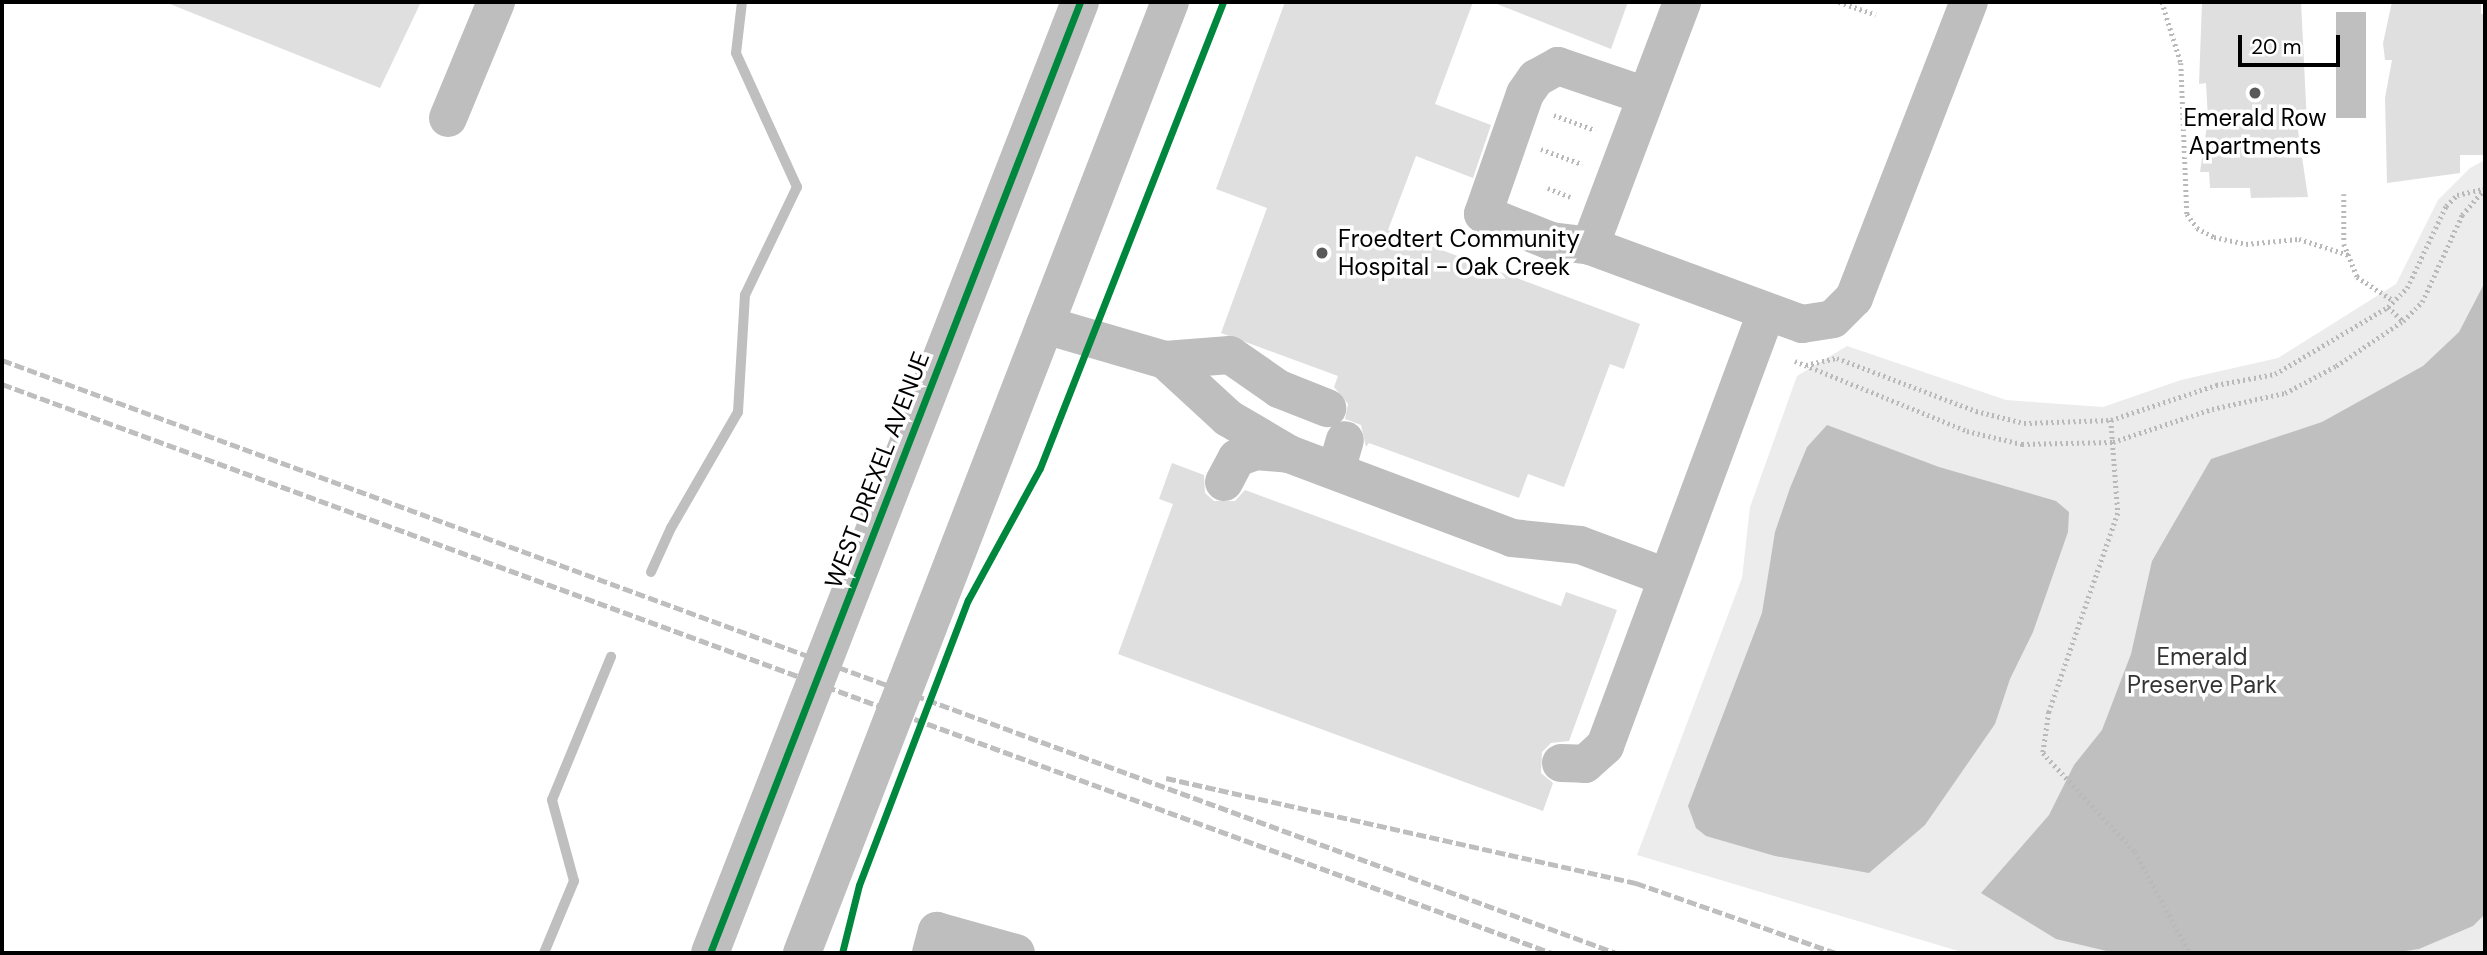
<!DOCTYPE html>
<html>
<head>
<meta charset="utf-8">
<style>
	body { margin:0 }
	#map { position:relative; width:2487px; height:955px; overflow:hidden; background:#fff; font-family:"DM Sans",sans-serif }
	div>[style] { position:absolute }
	.green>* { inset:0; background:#ececec }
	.water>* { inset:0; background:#bfbfbf; transform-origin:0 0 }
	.stream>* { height:10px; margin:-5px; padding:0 5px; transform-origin:5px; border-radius:5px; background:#bfbfbf }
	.building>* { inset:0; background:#dfdfdf }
	.path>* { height:4.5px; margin-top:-2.25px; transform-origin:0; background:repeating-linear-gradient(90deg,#b9b9b9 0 2px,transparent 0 5.5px) }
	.minor>* { height:38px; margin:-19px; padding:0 19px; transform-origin:19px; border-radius:19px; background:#bebebe }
	.rail>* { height:5px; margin-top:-2.5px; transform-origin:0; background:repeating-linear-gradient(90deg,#bebebe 0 10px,transparent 0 13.5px) }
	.cycleway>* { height:7px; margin:-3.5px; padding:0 3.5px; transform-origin:3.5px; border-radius:3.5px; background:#00873e }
	.dots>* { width:19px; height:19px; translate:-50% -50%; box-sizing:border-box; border:4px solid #fff; border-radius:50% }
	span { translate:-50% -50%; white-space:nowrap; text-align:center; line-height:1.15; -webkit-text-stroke:7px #fff; paint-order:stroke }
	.poi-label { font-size:24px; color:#000 }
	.left { translate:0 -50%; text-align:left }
	.street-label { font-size:24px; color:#000 }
	.park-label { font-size:24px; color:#333 }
	.frame { position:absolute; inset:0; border:4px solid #000; pointer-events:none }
	.scale { position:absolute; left:2238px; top:35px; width:102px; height:32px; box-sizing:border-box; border:4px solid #000; border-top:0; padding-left:9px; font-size:21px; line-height:24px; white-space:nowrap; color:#000; -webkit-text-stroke:5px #fff; paint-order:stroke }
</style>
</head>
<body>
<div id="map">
	<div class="green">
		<div style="clip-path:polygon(2485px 160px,2485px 953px,1965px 953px,1637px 855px,1742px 578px,1750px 507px,1797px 376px,1847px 346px,2006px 400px,2103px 407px,2181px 380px,2278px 358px,2396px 284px,2438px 200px,2470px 168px)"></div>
	</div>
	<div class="water">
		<div style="left:2336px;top:12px;width:30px;height:106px"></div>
		<div style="clip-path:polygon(2485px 282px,2485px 914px,2473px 926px,2419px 949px,2391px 953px,2115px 953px,2056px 939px,1981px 893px,2049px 815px,2074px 765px,2102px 730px,2131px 654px,2152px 561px,2211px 459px,2322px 422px,2423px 366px,2459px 332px)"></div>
		<div style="clip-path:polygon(1827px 425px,1939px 467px,2056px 501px,2069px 512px,2068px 532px,2033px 632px,2010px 679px,1995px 724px,1925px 825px,1869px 873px,1775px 856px,1706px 836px,1696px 828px,1688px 806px,1762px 613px,1775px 532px,1790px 488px,1807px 447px)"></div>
	</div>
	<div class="stream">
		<div style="left:651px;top:572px;width:48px;rotate:-65.6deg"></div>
		<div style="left:671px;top:528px;width:134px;rotate:-60deg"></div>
		<div style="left:738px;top:412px;width:117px;rotate:-86.6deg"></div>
		<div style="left:745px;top:295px;width:120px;rotate:-64.3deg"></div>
		<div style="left:797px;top:187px;width:147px;rotate:-114.5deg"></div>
		<div style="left:736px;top:53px;width:51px;rotate:-83.3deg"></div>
		<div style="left:544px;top:953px;width:78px;rotate:-67.4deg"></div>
		<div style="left:574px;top:881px;width:84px;rotate:-105.2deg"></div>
		<div style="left:552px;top:800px;width:155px;rotate:-67.6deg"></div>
	</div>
	<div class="building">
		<div style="clip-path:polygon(165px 2px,421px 2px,380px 88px)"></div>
		<div style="clip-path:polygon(1285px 2px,1473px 2px,1435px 104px,1491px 125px,1473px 178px,1416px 156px,1388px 230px,1640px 324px,1624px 369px,1610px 364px,1564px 487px,1528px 474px,1519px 498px,1369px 443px,1366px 447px,1361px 425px,1345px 419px,1348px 404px,1334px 387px,1338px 376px,1221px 333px,1267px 208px,1216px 189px)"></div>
		<div style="clip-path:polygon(1492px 2px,1628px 2px,1611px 49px)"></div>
		<div style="clip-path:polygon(2202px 2px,2301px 2px,2307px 124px,2297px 124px,2308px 197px,2251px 198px,2250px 188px,2210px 188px,2209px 172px,2200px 172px,2208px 119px,2206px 83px,2199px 84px)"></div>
		<div style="clip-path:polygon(2392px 2px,2481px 2px,2481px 14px,2485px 14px,2484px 155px,2460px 155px,2460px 173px,2387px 183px,2385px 98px,2392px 60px,2385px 60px,2383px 43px)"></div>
		<div style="clip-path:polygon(1172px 463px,1204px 475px,1205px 493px,1214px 501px,1235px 501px,1245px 490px,1561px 606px,1566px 592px,1617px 610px,1569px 741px,1551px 743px,1542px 752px,1541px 773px,1553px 783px,1543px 811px,1118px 654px,1173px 504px,1159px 499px)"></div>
	</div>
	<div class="path">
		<div style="left:1839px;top:2px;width:39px;rotate:19deg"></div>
		<div style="left:2162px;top:2px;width:64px;rotate:72.7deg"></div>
		<div style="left:2181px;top:63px;width:151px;rotate:87.7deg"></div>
		<div style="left:2187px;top:214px;width:17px;rotate:54deg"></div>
		<div style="left:2197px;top:228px;width:19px;rotate:28deg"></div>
		<div style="left:2214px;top:237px;width:33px;rotate:12deg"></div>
		<div style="left:2246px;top:244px;width:53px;rotate:-5.4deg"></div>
		<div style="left:2299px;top:239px;width:52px;rotate:17.7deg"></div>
		<div style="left:1554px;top:115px;width:44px;rotate:20.1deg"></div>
		<div style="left:1541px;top:149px;width:44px;rotate:20.1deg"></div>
		<div style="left:1548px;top:188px;width:24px;rotate:22deg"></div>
		<div style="left:2344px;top:194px;width:50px;rotate:90deg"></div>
		<div style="left:2344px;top:244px;width:35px;rotate:68deg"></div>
		<div style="left:2357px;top:277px;width:44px;rotate:33deg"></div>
		<div style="left:2388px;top:307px;width:21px;rotate:43deg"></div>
		<div style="left:1795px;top:361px;width:186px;rotate:22.1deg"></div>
		<div style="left:1967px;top:431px;width:57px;rotate:13.3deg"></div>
		<div style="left:2022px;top:444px;width:91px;rotate:-1.3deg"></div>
		<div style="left:2113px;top:442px;width:104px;rotate:-18.4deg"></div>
		<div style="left:2212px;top:409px;width:75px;rotate:-12.4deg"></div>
		<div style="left:2285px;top:393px;width:58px;rotate:-27.9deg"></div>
		<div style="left:2336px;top:366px;width:81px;rotate:-33.9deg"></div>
		<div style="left:2403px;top:321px;width:27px;rotate:-45deg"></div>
		<div style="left:2422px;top:302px;width:96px;rotate:-65.3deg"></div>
		<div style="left:2462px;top:215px;width:35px;rotate:-49deg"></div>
		<div style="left:1806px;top:365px;width:32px;rotate:-13deg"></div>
		<div style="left:1837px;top:358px;width:149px;rotate:20.9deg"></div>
		<div style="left:1976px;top:411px;width:49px;rotate:14deg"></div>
		<div style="left:2024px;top:423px;width:87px;rotate:-2deg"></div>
		<div style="left:2111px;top:420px;width:111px;rotate:-18.4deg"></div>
		<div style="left:2216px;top:385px;width:60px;rotate:-10.6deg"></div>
		<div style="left:2275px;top:374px;width:131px;rotate:-30.7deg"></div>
		<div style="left:2388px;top:307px;width:27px;rotate:-45deg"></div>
		<div style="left:2407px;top:288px;width:91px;rotate:-64.6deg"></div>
		<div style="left:2446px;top:206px;width:16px;rotate:-45deg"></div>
		<div style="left:2457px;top:195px;width:27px;rotate:-13deg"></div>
		<div style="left:2111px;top:420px;width:93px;rotate:85.7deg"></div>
		<div style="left:2118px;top:513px;width:211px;rotate:109.1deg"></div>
		<div style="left:2049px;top:712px;width:41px;rotate:98.3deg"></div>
		<div style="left:2043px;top:753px;width:135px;rotate:47.1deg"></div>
		<div style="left:2135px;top:852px;width:115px;rotate:61.4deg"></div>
	</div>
	<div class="minor">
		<div style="left:1646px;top:96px;width:93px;rotate:-161.2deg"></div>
		<div style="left:1558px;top:66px;width:25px;rotate:151deg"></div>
		<div style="left:1536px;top:78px;width:19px;rotate:125deg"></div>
		<div style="left:1525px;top:94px;width:127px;rotate:109.3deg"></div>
		<div style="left:1483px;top:214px;width:73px;rotate:21.7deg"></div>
		<div style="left:1551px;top:241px;width:39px;rotate:7deg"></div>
		<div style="left:1590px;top:246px;width:226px;rotate:20.2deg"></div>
		<div style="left:1802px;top:324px;width:31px;rotate:-9deg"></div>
		<div style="left:1833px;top:319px;width:30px;rotate:-45deg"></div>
		<div style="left:1854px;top:298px;width:318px;rotate:-68.8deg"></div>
		<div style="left:448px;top:118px;width:126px;rotate:-67.5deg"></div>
		<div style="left:1590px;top:246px;width:261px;rotate:-69.3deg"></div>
		<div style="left:1045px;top:325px;width:125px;rotate:16.3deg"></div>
		<div style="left:1165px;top:360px;width:86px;rotate:42.6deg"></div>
		<div style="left:1228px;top:418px;width:71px;rotate:30.5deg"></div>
		<div style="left:1289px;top:454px;width:238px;rotate:20.6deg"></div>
		<div style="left:1512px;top:538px;width:68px;rotate:5.9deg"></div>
		<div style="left:1580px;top:545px;width:92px;rotate:20.4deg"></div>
		<div style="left:1165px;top:360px;width:65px;rotate:-4.4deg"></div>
		<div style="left:1230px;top:355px;width:60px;rotate:34.8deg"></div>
		<div style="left:1279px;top:389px;width:52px;rotate:21.6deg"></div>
		<div style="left:1336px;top:471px;width:32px;rotate:-74deg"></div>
		<div style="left:1224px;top:482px;width:27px;rotate:-62deg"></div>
		<div style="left:1237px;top:458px;width:20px;rotate:-20deg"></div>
		<div style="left:1256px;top:451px;width:33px;rotate:5deg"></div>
		<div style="left:1561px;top:763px;width:24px;rotate:2deg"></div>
		<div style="left:1585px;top:764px;width:27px;rotate:-42deg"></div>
		<div style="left:1605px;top:746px;width:462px;rotate:-69.6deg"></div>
		<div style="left:710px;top:953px;width:1020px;rotate:-68.74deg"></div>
		<div style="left:802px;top:953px;width:1020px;rotate:-68.85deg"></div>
		<div style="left:931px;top:953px;width:23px;rotate:-75deg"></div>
		<div style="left:937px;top:931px;width:82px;rotate:15.6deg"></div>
	</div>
	<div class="rail">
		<div style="left:2px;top:360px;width:1719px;rotate:20.17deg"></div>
		<div style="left:2px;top:384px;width:1651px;rotate:20.16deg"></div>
		<div style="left:1166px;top:778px;width:482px;rotate:12.6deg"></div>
		<div style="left:1636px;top:883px;width:212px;rotate:19.3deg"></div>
	</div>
	<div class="cycleway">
		<div style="left:710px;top:953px;width:1020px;rotate:-68.74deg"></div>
		<div style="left:842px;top:953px;width:70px;rotate:-76deg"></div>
		<div style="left:859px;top:885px;width:305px;rotate:-69.1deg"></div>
		<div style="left:968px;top:600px;width:150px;rotate:-61.4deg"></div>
		<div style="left:1040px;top:468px;width:501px;rotate:-68.56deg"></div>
	</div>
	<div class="dots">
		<div style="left:2255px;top:93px;background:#595959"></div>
		<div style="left:1322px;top:253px;background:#595959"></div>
	</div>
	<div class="poi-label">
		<span style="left:2255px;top:132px">Emerald Row<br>Apartments</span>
		<span class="left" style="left:1338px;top:253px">Froedtert Community<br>Hospital - Oak Creek</span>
	</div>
	<div class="street-label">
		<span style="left:877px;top:470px;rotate:-69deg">WEST DREXEL AVENUE</span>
	</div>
	<div class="park-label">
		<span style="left:2202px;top:671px">Emerald<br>Preserve Park</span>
	</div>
	<div class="frame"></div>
	<div class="scale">20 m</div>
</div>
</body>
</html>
